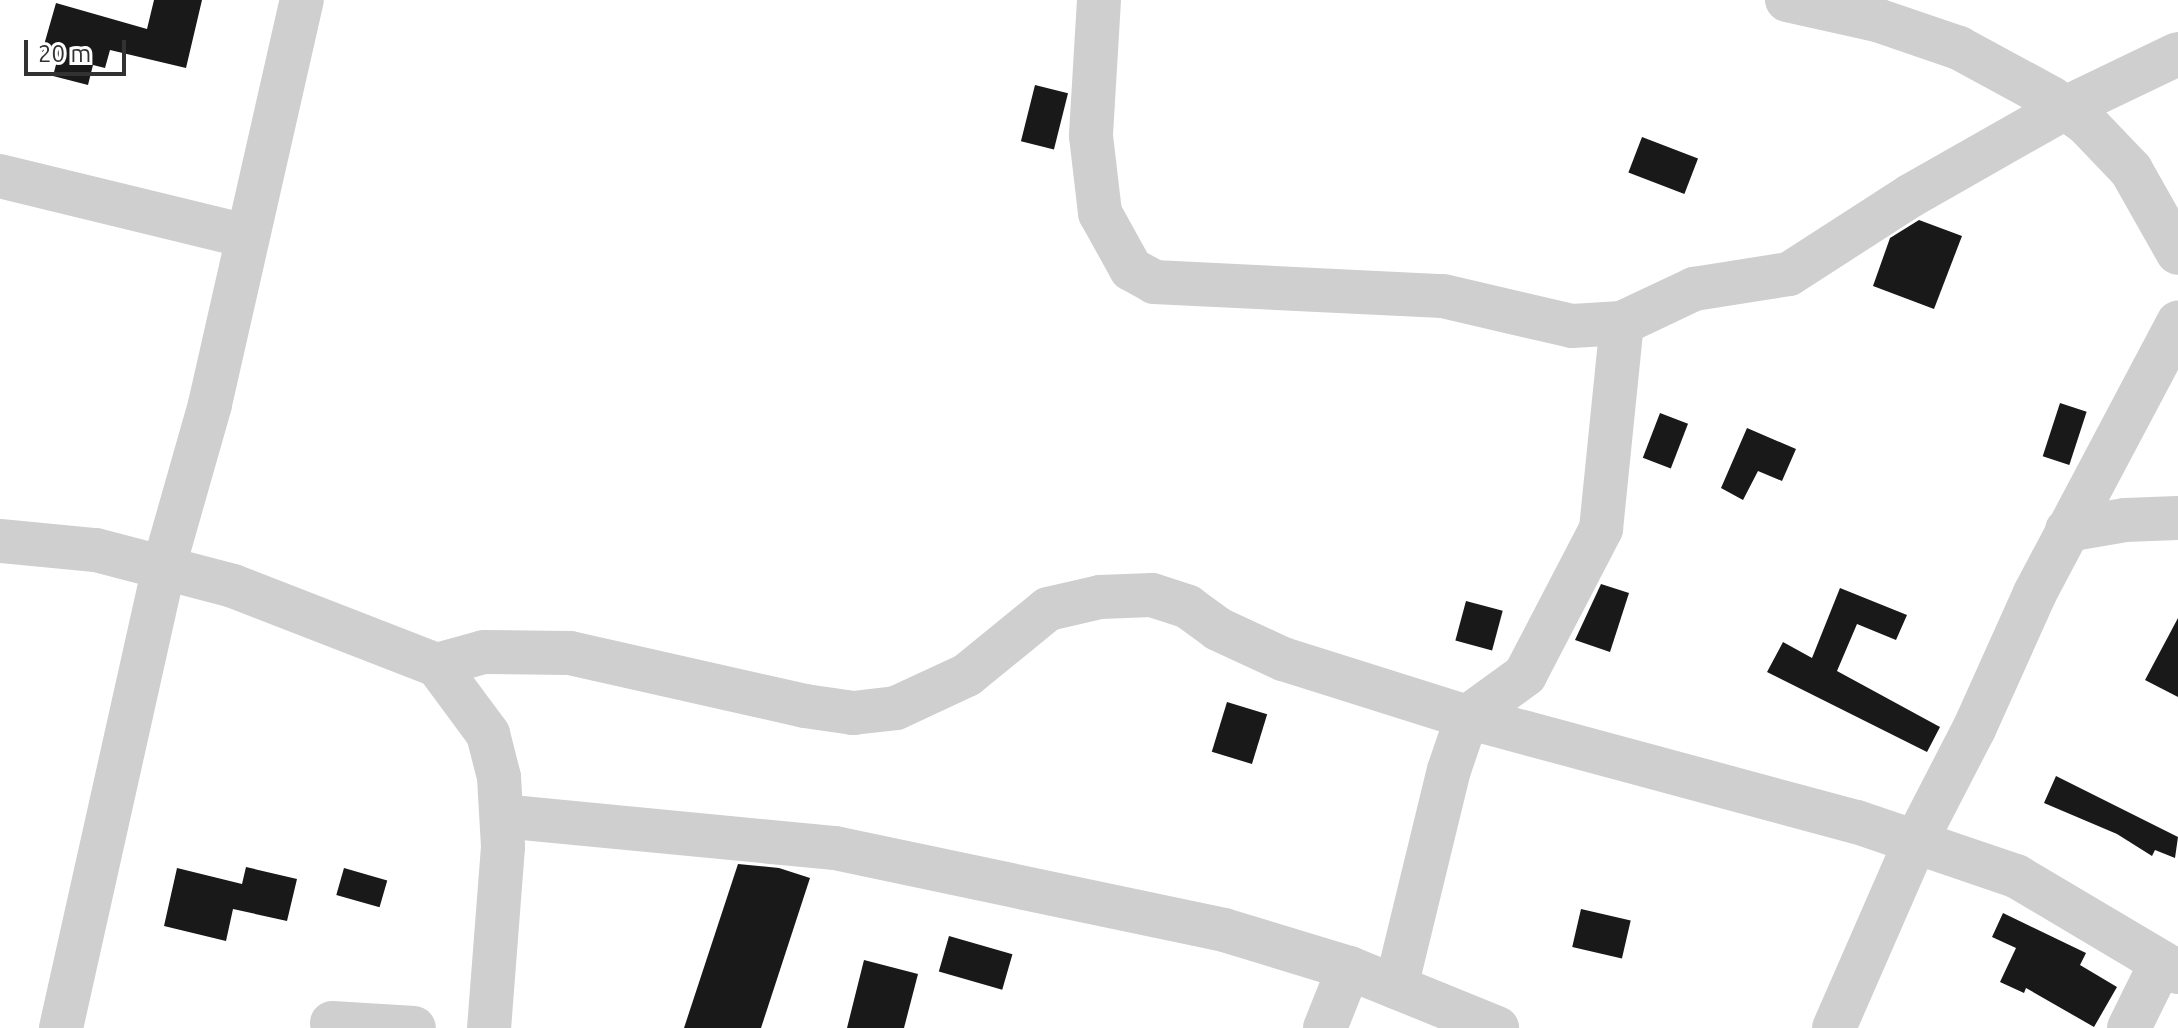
<!DOCTYPE html>
<html>
<head>
<meta charset="utf-8">
<style>
	body { margin:0 }
	#map { position:relative; width:2178px; height:1028px; overflow:hidden; background:#fff; font-family:Ubuntu,sans-serif }
	div>[style] { position:absolute }
	.building>* { inset:0; background:#191919; transform-origin:0 0 }
	.minor>* { height:44px; margin:-22px; padding:0 22px; transform-origin:22px; border-radius:22px; background:#cfcfcf }
	span { translate:-50% -50%; white-space:nowrap; text-align:center; line-height:1.15; -webkit-text-stroke:8px #fff; paint-order:stroke }
	.scale { position:absolute; left:24px; top:40px; width:102px; height:36px; box-sizing:border-box; border:4px solid #323232; border-top:0; padding-left:10px; font-size:24px; line-height:28px; white-space:nowrap; color:#323232; -webkit-text-stroke:6px #fff; paint-order:stroke }
</style>
</head>
<body>
<div id="map">
	<div class="building">
		<div style="clip-path:polygon(154px 0,202px 0,186px 68px,110px 50px,105px 68px,93px 65px,88px 85px,53px 76px,58px 57px,42px 52px,56px 3px,147px 29px)"></div>
		<div style="left:1035px;top:85px;width:34px;height:58px;rotate:14deg"></div>
		<div style="left:1642px;top:137px;width:60px;height:38px;rotate:21deg"></div>
		<div style="clip-path:polygon(1919px 220px,1962px 236px,1934px 309px,1873px 286px,1890px 238px)"></div>
		<div style="left:2060px;top:403px;width:28px;height:56px;rotate:18deg"></div>
		<div style="left:1660px;top:413px;width:30px;height:48px;rotate:21deg"></div>
		<div style="clip-path:polygon(1747px 428px,1796px 449px,1782px 481px,1758px 471px,1743px 500px,1721px 488px)"></div>
		<div style="clip-path:polygon(1601px 584px,1629px 593px,1610px 652px,1575px 640px)"></div>
		<div style="clip-path:polygon(1840px 588px,1907px 615px,1896px 640px,1857px 624px,1837px 671px,1940px 727px,1927px 752px,1767px 672px,1783px 642px,1812px 658px)"></div>
		<div style="left:1466px;top:601px;width:38px;height:41px;rotate:15deg"></div>
		<div style="clip-path:polygon(2178px 618px,2178px 697px,2145px 680px)"></div>
		<div style="left:1227px;top:702px;width:42px;height:52px;rotate:17deg"></div>
		<div style="clip-path:polygon(2056px 776px,2178px 837px,2175px 858px,2155px 850px,2152px 856px,2117px 834px,2044px 803px)"></div>
		<div style="clip-path:polygon(738px 864px,779px 868px,810px 878px,761px 1028px,684px 1028px)"></div>
		<div style="clip-path:polygon(246px 867px,297px 879px,287px 921px,233px 909px,226px 941px,164px 926px,177px 868px,242px 884px)"></div>
		<div style="left:344px;top:868px;width:45px;height:28px;rotate:16deg"></div>
		<div style="left:1581px;top:909px;width:51px;height:39px;rotate:13deg"></div>
		<div style="clip-path:polygon(2003px 913px,2086px 953px,2080px 965px,2117px 987px,2094px 1027px,2026px 988px,2024px 993px,2000px 982px,2016px 948px,1992px 937px)"></div>
		<div style="left:949px;top:936px;width:66px;height:37px;rotate:16deg"></div>
		<div style="clip-path:polygon(864px 960px,918px 974px,904px 1028px,847px 1028px)"></div>
	</div>
	<div class="minor">
		<div style="left:1099px;top:0;width:136px;rotate:93.4deg"></div>
		<div style="left:1091px;top:136px;width:78px;rotate:83.3deg"></div>
		<div style="left:1100px;top:213px;width:64px;rotate:61deg"></div>
		<div style="left:1131px;top:269px;width:26px;rotate:29deg"></div>
		<div style="left:1154px;top:282px;width:289px;rotate:2.8deg"></div>
		<div style="left:1443px;top:296px;width:132px;rotate:13.1deg"></div>
		<div style="left:1572px;top:326px;width:50px;rotate:-3.4deg"></div>
		<div style="left:1622px;top:323px;width:80px;rotate:-25.3deg"></div>
		<div style="left:1694px;top:289px;width:96px;rotate:-9deg"></div>
		<div style="left:1789px;top:274px;width:144px;rotate:-32.8deg"></div>
		<div style="left:1910px;top:196px;width:176px;rotate:-29.6deg"></div>
		<div style="left:2063px;top:109px;width:127px;rotate:-25.6deg"></div>
		<div style="left:1787px;top:0;width:92px;rotate:12.5deg"></div>
		<div style="left:1877px;top:20px;width:87px;rotate:18.9deg"></div>
		<div style="left:1959px;top:48px;width:105px;rotate:28.5deg"></div>
		<div style="left:2051px;top:98px;width:44px;rotate:35.8deg"></div>
		<div style="left:2087px;top:124px;width:64px;rotate:46.3deg"></div>
		<div style="left:2131px;top:170px;width:95px;rotate:60.5deg"></div>
		<div style="left:0;top:176px;width:254px;rotate:13.7deg"></div>
		<div style="left:2067px;top:530px;width:59px;rotate:-9.8deg"></div>
		<div style="left:2125px;top:520px;width:53px;rotate:-2.2deg"></div>
		<div style="left:0;top:541px;width:96px;rotate:5.4deg"></div>
		<div style="left:96px;top:550px;width:142px;rotate:14.7deg"></div>
		<div style="left:233px;top:586px;width:219px;rotate:21.2deg"></div>
		<div style="left:437px;top:665px;width:86px;rotate:53.5deg"></div>
		<div style="left:488px;top:734px;width:44px;rotate:75.7deg"></div>
		<div style="left:499px;top:777px;width:70px;rotate:86.7deg"></div>
		<div style="left:503px;top:847px;width:182px;rotate:94.4deg"></div>
		<div style="left:437px;top:665px;width:49px;rotate:-15.5deg"></div>
		<div style="left:484px;top:652px;width:86px;rotate:0.7deg"></div>
		<div style="left:570px;top:653px;width:241px;rotate:12.7deg"></div>
		<div style="left:805px;top:706px;width:49px;rotate:8.3deg"></div>
		<div style="left:853px;top:713px;width:43px;rotate:-6.6deg"></div>
		<div style="left:896px;top:708px;width:78px;rotate:-24.9deg"></div>
		<div style="left:967px;top:675px;width:104px;rotate:-39.2deg"></div>
		<div style="left:1048px;top:609px;width:53px;rotate:-13deg"></div>
		<div style="left:1100px;top:597px;width:52px;rotate:-2.2deg"></div>
		<div style="left:1152px;top:595px;width:38px;rotate:18deg"></div>
		<div style="left:1188px;top:607px;width:37px;rotate:36deg"></div>
		<div style="left:1218px;top:629px;width:72px;rotate:24.8deg"></div>
		<div style="left:1283px;top:659px;width:193px;rotate:17.5deg"></div>
		<div style="left:1467px;top:717px;width:404px;rotate:15.1deg"></div>
		<div style="left:1857px;top:822px;width:168px;rotate:18.8deg"></div>
		<div style="left:2016px;top:876px;width:188px;rotate:30.7deg"></div>
		<div style="left:502px;top:816px;width:335px;rotate:5.5deg"></div>
		<div style="left:835px;top:848px;width:398px;rotate:11.9deg"></div>
		<div style="left:1224px;top:930px;width:131px;rotate:16.9deg"></div>
		<div style="left:1396px;top:987px;width:223px;rotate:-76.3deg"></div>
		<div style="left:1449px;top:770px;width:56px;rotate:-71.2deg"></div>
		<div style="left:1467px;top:717px;width:72px;rotate:-35.9deg"></div>
		<div style="left:1525px;top:675px;width:165px;rotate:-62.5deg"></div>
		<div style="left:1601px;top:529px;width:207px;rotate:-84.2deg"></div>
		<div style="left:332px;top:1023px;width:82px;rotate:3.5deg"></div>
		<div style="left:61px;top:1028px;width:473px;rotate:-77.4deg"></div>
		<div style="left:164px;top:566px;width:168px;rotate:-74.1deg"></div>
		<div style="left:210px;top:404px;width:414px;rotate:-77.2deg"></div>
		<div style="left:1325px;top:1028px;width:65px;rotate:-68.2deg"></div>
		<div style="left:1349px;top:968px;width:160px;rotate:22.1deg"></div>
		<div style="left:1834px;top:1028px;width:200px;rotate:-66.4deg"></div>
		<div style="left:1914px;top:845px;width:131px;rotate:-62.7deg"></div>
		<div style="left:1974px;top:729px;width:149px;rotate:-65.8deg"></div>
		<div style="left:2035px;top:593px;width:306px;rotate:-62.1deg"></div>
		<div style="left:2129px;top:1028px;width:72px;rotate:-63.8deg"></div>
	</div>
	<div class="scale">20 m</div>
</div>
</body>
</html>
